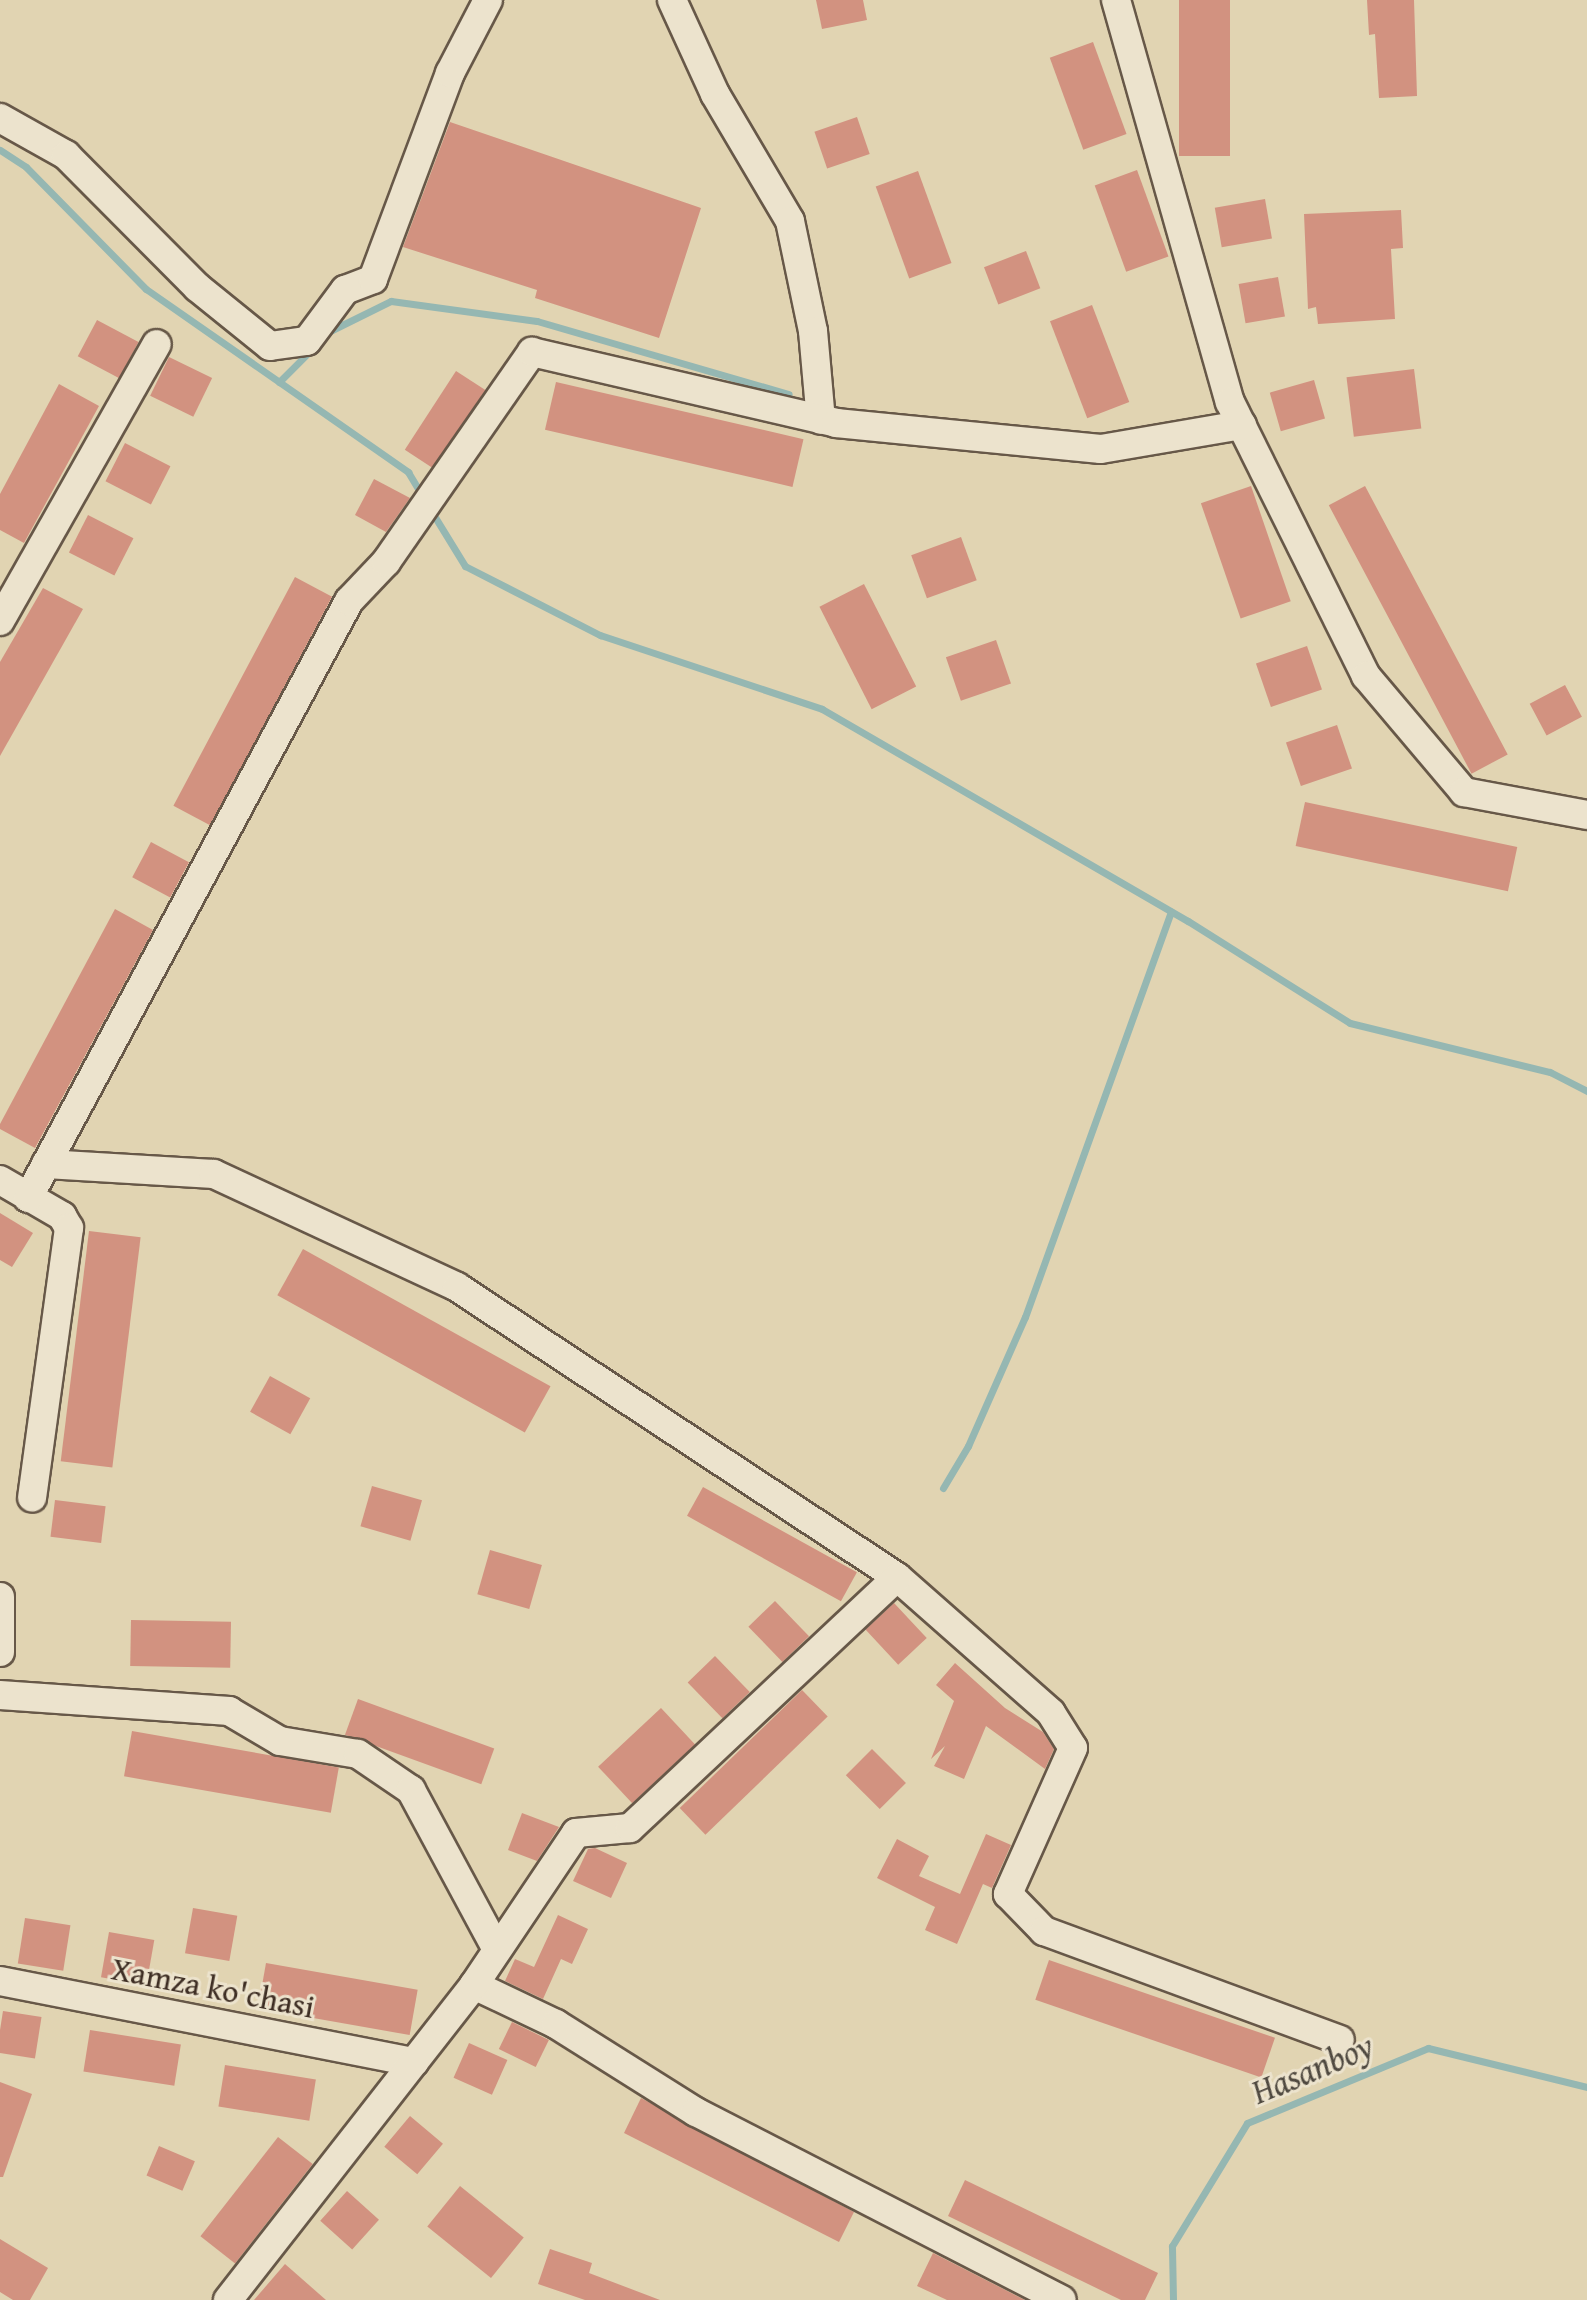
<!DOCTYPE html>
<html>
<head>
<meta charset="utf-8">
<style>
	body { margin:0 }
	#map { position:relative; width:1587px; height:2300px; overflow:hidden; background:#e1d4b2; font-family:"Gentium Book Plus",serif }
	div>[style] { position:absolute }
	.stream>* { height:7px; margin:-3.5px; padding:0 3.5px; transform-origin:3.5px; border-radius:3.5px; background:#95b7b2 }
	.building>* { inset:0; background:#d29280; transform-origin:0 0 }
	.roads { filter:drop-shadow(2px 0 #675848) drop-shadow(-2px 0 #675848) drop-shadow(0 2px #675848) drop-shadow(0 -2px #675848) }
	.minor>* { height:28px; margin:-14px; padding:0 14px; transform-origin:14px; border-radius:14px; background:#ece3cd }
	span { translate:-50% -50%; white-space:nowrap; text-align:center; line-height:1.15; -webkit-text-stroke:6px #ece3cd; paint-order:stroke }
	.street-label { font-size:32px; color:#3e2e24 }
	.water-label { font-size:34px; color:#4f4940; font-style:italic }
</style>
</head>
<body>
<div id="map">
	<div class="stream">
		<div style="left:0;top:150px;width:31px;rotate:33deg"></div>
		<div style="left:26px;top:167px;width:171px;rotate:45.5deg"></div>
		<div style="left:146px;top:289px;width:320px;rotate:34.9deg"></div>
		<div style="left:408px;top:472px;width:27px;rotate:59deg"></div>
		<div style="left:330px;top:331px;width:68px;rotate:-26.2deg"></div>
		<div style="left:391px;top:301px;width:147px;rotate:7.8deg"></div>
		<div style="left:537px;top:321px;width:262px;rotate:16.2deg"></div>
		<div style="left:279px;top:382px;width:44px;rotate:-45deg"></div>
		<div style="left:430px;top:509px;width:67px;rotate:58.4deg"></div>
		<div style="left:465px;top:566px;width:152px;rotate:27.1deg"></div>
		<div style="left:600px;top:635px;width:234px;rotate:18.4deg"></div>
		<div style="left:822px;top:709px;width:423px;rotate:30.1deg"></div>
		<div style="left:1188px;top:921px;width:191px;rotate:32.2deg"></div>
		<div style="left:1350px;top:1023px;width:206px;rotate:13.8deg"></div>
		<div style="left:1550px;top:1072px;width:42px;rotate:27.2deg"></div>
		<div style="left:943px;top:1488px;width:49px;rotate:-59.2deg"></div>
		<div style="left:968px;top:1446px;width:141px;rotate:-66.2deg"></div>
		<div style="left:1025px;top:1317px;width:431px;rotate:-70.2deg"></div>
		<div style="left:1173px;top:2300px;width:54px;rotate:-91.1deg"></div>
		<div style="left:1172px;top:2246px;width:144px;rotate:-58.6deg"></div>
		<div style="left:1247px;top:2123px;width:196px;rotate:-22.5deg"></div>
		<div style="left:1428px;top:2048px;width:164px;rotate:13.8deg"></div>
	</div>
	<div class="building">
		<div style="clip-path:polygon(816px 0,863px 0,867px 20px,822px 29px)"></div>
		<div style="left:1179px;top:0;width:51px;height:156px"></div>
		<div style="clip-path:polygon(1367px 0,1414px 0,1417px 96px,1379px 98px,1375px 34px,1369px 35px)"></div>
		<div style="left:1093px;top:42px;width:98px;height:46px;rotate:70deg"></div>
		<div style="left:857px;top:117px;width:39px;height:45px;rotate:71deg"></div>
		<div style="clip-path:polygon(450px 122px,701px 208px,659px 338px,535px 298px,537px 290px,403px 247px)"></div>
		<div style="left:1137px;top:170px;width:92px;height:45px;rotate:70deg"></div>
		<div style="left:918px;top:171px;width:98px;height:45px;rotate:70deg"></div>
		<div style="left:1265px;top:199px;width:40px;height:51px;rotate:80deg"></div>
		<div style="clip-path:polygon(1401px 210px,1403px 248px,1391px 249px,1395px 319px,1318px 324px,1316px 307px,1308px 309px,1304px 214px)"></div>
		<div style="left:1026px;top:251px;width:40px;height:45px;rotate:69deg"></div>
		<div style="left:1278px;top:277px;width:40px;height:40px;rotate:80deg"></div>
		<div style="left:1092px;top:305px;width:104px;height:45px;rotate:69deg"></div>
		<div style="left:97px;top:320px;width:47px;height:41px;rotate:28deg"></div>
		<div style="left:169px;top:357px;width:48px;height:43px;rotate:26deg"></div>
		<div style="left:1414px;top:369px;width:60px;height:68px;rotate:83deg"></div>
		<div style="left:456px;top:371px;width:35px;height:94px;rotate:33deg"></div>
		<div style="left:1314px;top:380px;width:40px;height:46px;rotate:74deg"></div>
		<div style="left:556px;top:382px;width:254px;height:49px;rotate:13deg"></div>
		<div style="clip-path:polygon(59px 384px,99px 406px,24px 543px,0 530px,0 494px)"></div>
		<div style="left:125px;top:443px;width:51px;height:43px;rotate:27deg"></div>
		<div style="clip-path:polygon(374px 479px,410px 498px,386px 532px,355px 515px)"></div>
		<div style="left:1251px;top:486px;width:122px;height:53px;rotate:71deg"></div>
		<div style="left:1365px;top:486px;width:304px;height:41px;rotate:62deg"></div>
		<div style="left:88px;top:515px;width:51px;height:42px;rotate:27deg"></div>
		<div style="left:961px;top:537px;width:46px;height:53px;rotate:70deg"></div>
		<div style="left:295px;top:577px;width:42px;height:259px;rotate:28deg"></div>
		<div style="left:864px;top:584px;width:115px;height:50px;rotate:63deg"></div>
		<div style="clip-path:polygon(43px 588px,83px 609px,0 756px,0 662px)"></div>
		<div style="left:996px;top:640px;width:46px;height:53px;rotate:71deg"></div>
		<div style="left:1307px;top:646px;width:46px;height:54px;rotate:71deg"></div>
		<div style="left:1565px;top:685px;width:36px;height:40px;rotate:62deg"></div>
		<div style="left:1337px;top:725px;width:46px;height:54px;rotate:71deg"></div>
		<div style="left:1305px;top:802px;width:217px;height:45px;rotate:12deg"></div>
		<div style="left:151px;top:842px;width:43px;height:40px;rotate:28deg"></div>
		<div style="clip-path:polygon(115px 909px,153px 930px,35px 1148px,0 1129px,0 1124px)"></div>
		<div style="clip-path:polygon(0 1213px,33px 1233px,12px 1267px,0 1260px)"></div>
		<div style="left:89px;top:1231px;width:52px;height:232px;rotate:7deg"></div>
		<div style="left:303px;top:1249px;width:283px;height:53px;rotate:29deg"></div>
		<div style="left:270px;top:1376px;width:46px;height:41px;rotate:29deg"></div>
		<div style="left:372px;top:1486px;width:52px;height:42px;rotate:16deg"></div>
		<div style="left:703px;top:1487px;width:176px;height:33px;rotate:29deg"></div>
		<div style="left:55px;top:1500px;width:51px;height:37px;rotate:7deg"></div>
		<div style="left:490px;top:1550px;width:54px;height:46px;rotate:16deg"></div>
		<div style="left:775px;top:1601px;width:49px;height:37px;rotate:46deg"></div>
		<div style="left:894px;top:1603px;width:48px;height:39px;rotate:47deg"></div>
		<div style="left:131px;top:1620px;width:100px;height:46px;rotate:1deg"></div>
		<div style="left:715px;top:1656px;width:50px;height:38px;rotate:46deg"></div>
		<div style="clip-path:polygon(955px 1663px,1005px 1708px,1043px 1732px,1054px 1749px,1045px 1769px,986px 1726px,964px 1779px,934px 1766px,945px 1746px,931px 1759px,954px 1701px,936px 1685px)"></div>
		<div style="left:802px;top:1690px;width:37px;height:170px;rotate:46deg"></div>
		<div style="left:358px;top:1699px;width:145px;height:38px;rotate:20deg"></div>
		<div style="left:661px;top:1708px;width:50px;height:86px;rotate:47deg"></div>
		<div style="left:132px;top:1731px;width:210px;height:46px;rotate:10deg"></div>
		<div style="left:872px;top:1749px;width:48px;height:37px;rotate:45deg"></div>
		<div style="clip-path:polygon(522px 1813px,559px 1827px,537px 1861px,508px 1850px)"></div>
		<div style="clip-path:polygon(986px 1834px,1011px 1845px,992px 1888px,983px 1884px,957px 1944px,925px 1930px,935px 1907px,877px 1878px,897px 1839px,929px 1856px,919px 1876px,960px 1894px)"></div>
		<div style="clip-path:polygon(595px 1848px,627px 1863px,611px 1898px,573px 1881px,588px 1849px)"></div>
		<div style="left:193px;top:1908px;width:45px;height:46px;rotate:10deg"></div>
		<div style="clip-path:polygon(558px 1915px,588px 1929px,572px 1964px,561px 1959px,543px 1999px,505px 1981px,515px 1959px,534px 1967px)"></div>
		<div style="left:25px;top:1918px;width:46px;height:46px;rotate:9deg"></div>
		<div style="left:109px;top:1932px;width:46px;height:46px;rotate:10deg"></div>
		<div style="left:1049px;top:1960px;width:239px;height:42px;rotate:19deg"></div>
		<div style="left:266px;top:1963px;width:154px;height:46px;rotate:10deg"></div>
		<div style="left:3px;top:2011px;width:39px;height:42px;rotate:9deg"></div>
		<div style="left:512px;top:2022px;width:41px;height:30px;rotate:26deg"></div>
		<div style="left:90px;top:2030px;width:92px;height:42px;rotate:9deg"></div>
		<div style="left:469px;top:2043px;width:42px;height:38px;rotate:24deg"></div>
		<div style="left:225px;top:2065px;width:92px;height:42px;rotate:9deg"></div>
		<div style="clip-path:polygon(0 2082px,32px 2094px,3px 2177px,0 2177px)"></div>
		<div style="clip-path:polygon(641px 2098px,854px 2212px,839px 2242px,624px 2133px)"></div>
		<div style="left:410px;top:2116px;width:43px;height:40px;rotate:40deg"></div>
		<div style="left:278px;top:2137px;width:44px;height:126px;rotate:38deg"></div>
		<div style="left:159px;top:2146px;width:39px;height:32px;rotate:23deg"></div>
		<div style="clip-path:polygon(965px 2180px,1158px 2273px,1145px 2300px,1121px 2300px,948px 2216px)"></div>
		<div style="left:460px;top:2186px;width:82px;height:52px;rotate:39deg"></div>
		<div style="left:347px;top:2191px;width:43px;height:40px;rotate:42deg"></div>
		<div style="clip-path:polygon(0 2239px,48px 2268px,30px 2300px,13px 2300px,0 2292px)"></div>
		<div style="clip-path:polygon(550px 2249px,592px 2263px,589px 2273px,660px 2300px,585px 2300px,538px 2284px)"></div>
		<div style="clip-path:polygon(933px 2253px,1025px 2300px,947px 2300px,917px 2286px)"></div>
		<div style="clip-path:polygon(285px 2264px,326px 2300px,254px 2300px)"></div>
	</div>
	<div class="roads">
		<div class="minor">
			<div style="left:672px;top:0;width:103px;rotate:65.4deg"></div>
			<div style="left:715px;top:94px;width:147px;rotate:59.4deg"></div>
			<div style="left:790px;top:221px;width:112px;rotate:78.2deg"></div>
			<div style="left:813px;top:331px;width:89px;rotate:84.9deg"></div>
			<div style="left:1116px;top:0;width:418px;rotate:74.2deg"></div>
			<div style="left:1230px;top:402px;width:306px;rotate:63.6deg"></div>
			<div style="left:1366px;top:676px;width:152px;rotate:49.8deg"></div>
			<div style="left:1464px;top:792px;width:125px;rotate:10.6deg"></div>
			<div style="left:0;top:118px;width:76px;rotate:29.3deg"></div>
			<div style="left:66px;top:155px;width:186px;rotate:45.2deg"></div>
			<div style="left:197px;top:287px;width:94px;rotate:38.9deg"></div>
			<div style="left:270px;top:346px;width:37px;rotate:-8deg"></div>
			<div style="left:307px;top:341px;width:64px;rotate:-53.3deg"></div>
			<div style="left:345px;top:290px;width:30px;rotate:-21deg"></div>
			<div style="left:373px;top:279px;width:220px;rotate:-69.5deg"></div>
			<div style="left:450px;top:73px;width:82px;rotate:-62.5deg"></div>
			<div style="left:0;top:621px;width:318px;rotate:-60.5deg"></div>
			<div style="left:46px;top:1164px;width:168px;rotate:3.4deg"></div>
			<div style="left:214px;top:1174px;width:268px;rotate:24.9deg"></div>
			<div style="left:457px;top:1287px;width:527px;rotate:33.39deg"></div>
			<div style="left:897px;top:1577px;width:205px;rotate:41.4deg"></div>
			<div style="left:1051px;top:1713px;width:41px;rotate:57.8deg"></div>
			<div style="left:1073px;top:1748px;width:160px;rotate:114deg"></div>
			<div style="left:1008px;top:1894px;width:52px;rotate:45.8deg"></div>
			<div style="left:1044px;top:1931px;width:315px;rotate:20.2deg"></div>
			<div style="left:0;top:1180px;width:72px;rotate:30.1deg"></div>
			<div style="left:62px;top:1216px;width:14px;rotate:60deg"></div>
			<div style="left:69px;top:1228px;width:272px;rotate:97.8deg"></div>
			<div style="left:28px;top:1198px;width:678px;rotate:-61.73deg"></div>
			<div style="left:349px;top:601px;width:54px;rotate:-46.5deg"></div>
			<div style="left:386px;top:562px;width:256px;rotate:-55.2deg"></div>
			<div style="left:532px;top:352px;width:312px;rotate:13.1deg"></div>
			<div style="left:836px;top:423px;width:266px;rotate:5.6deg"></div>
			<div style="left:1101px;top:449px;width:143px;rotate:-9.7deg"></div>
			<div style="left:0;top:1597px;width:55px;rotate:90deg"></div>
			<div style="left:0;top:1695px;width:230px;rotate:4deg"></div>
			<div style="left:229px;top:1711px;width:59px;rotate:30.5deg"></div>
			<div style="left:280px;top:1741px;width:79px;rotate:9.5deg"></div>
			<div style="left:358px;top:1754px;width:64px;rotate:34.2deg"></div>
			<div style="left:411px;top:1790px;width:179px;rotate:61.7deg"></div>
			<div style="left:0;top:1981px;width:422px;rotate:11.1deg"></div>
			<div style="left:474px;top:1985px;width:91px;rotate:25.4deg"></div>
			<div style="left:556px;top:2024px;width:165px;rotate:32.2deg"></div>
			<div style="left:696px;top:2112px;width:411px;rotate:27.2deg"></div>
			<div style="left:228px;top:2300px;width:400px;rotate:-52deg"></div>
			<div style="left:474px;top:1985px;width:183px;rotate:-56.1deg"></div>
			<div style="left:576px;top:1833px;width:54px;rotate:-5.3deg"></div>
			<div style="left:630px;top:1828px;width:366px;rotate:-43.2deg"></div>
		</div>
	</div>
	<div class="street-label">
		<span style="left:213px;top:1988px;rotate:11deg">Xamza ko'chasi</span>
	</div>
	<div class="water-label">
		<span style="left:1312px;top:2068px;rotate:-23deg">Hasanboy</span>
	</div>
</div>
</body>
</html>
